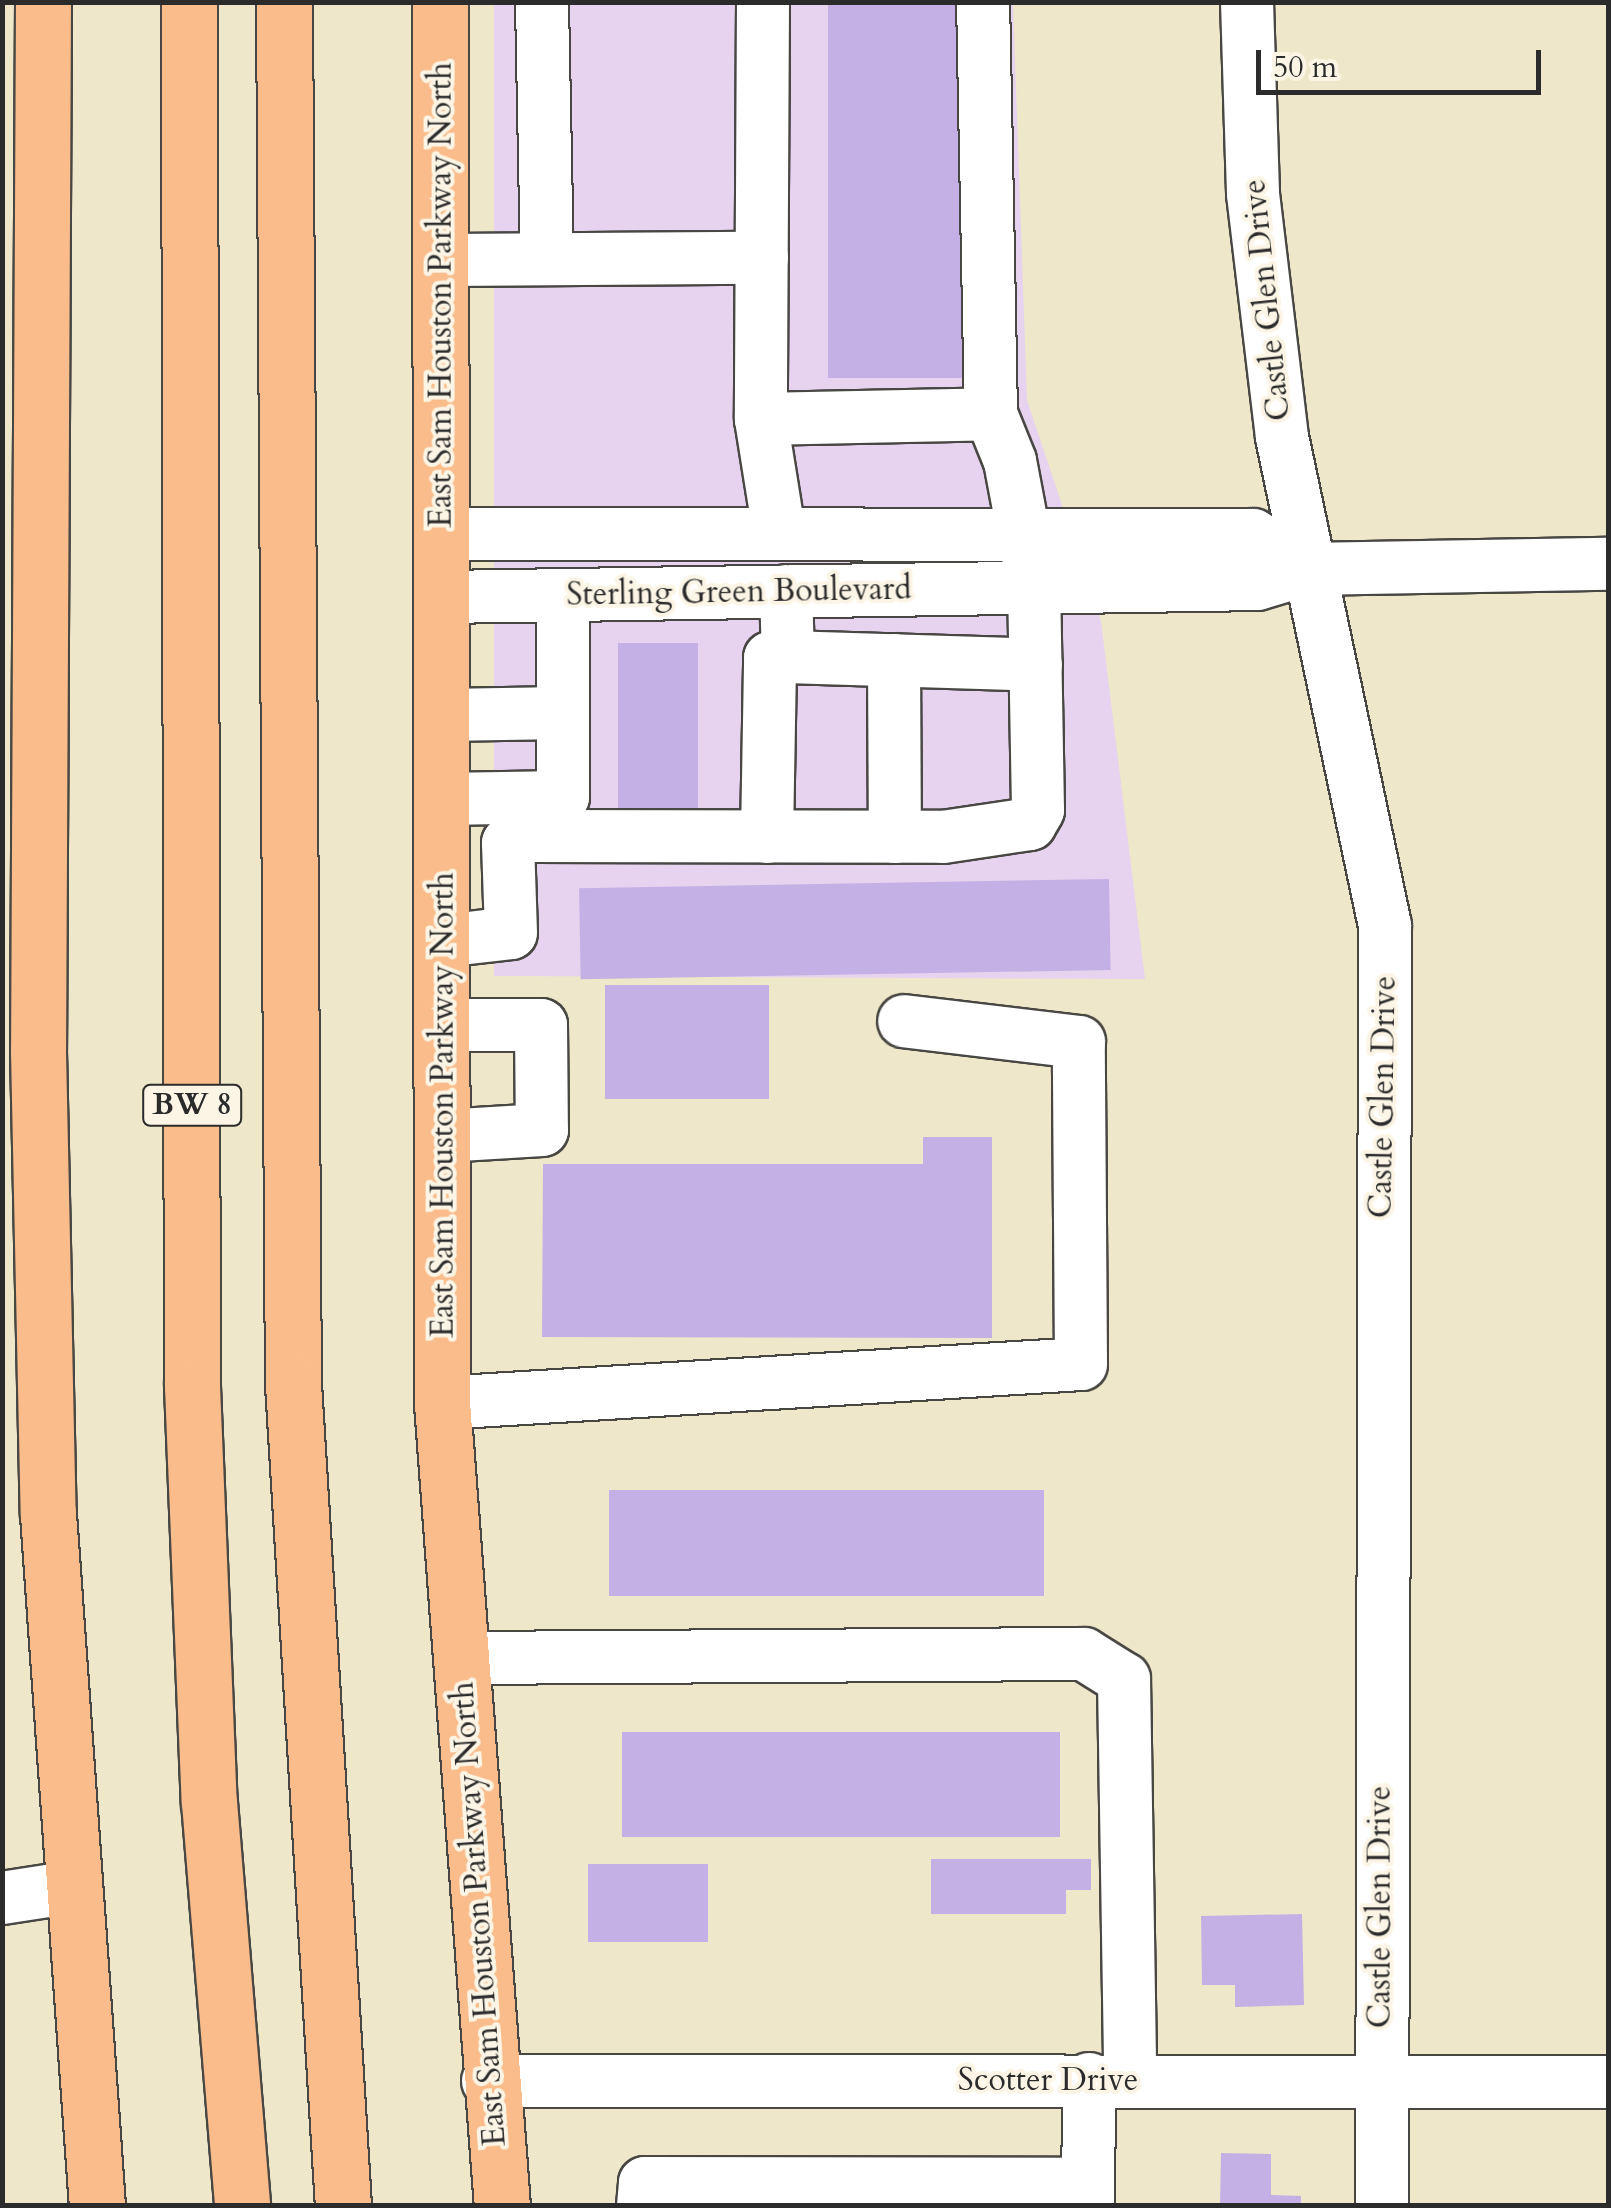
<!DOCTYPE html>
<html>
<head>
<meta charset="utf-8">
<style>
	body { margin:0 }
	#map { position:relative; width:1611px; height:2208px; overflow:hidden; background:#efe7c9; font-family:Cardo,serif }
	div>[style] { position:absolute }
	.built>* { inset:0; background:#e7d2ef }
	.building>* { inset:0; background:#c4b0e4; transform-origin:0 0 }
	.roads { filter:drop-shadow(2px 0 #484743) drop-shadow(-2px 0 #484743) drop-shadow(0 2px #484743) drop-shadow(0 -2px #484743) }
	.minor>* { height:52px; margin:-26px; padding:0 26px; transform-origin:26px; border-radius:26px; background:#fff }
	.major>* { height:55px; margin:-27.5px; padding:0 27.5px; transform-origin:27.5px; border-radius:27.5px; background:#fabc8b }
	.highway>* { height:55px; margin:-27.5px; padding:0 27.5px; transform-origin:27.5px; border-radius:27.5px; background:#fabc8b }
	span { translate:-50% -50%; white-space:nowrap; text-align:center; line-height:1.15; -webkit-text-stroke:8px #fcf5e5; paint-order:stroke }
	.shield-label span { padding:2px 8px; background:#fcf5e5; border:2px solid; border-radius:8px; -webkit-text-stroke-width:0 }
	.shield-label { font-size:30px; color:#2b2b2b; font-weight:700 }
	.street-label { font-size:32px; color:#2b2b2b }
	.frame { position:absolute; inset:0; border:5px solid #2b2b2b; pointer-events:none }
	.scale { position:absolute; left:1256px; top:50px; width:285px; height:45px; box-sizing:border-box; border:5px solid #2b2b2b; border-top:0; padding-left:12px; font-size:30px; line-height:35px; white-space:nowrap; color:#2b2b2b; -webkit-text-stroke:8px #fcf5e5; paint-order:stroke }
</style>
</head>
<body>
<div id="map">
	<div class="built">
		<div style="clip-path:polygon(494px 3px,1013px 3px,1027px 400px,1101px 621px,1145px 979px,494px 976px)"></div>
	</div>
	<div class="building">
		<div style="left:828px;top:2px;width:139px;height:376px"></div>
		<div style="left:618px;top:643px;width:80px;height:177px"></div>
		<div style="left:1109px;top:879px;width:91px;height:530px;rotate:89deg"></div>
		<div style="left:605px;top:985px;width:164px;height:114px"></div>
		<div style="clip-path:polygon(923px 1137px,992px 1137px,992px 1338px,542px 1337px,543px 1164px,923px 1164px)"></div>
		<div style="left:1044px;top:1490px;width:106px;height:435px;rotate:90deg"></div>
		<div style="left:622px;top:1732px;width:438px;height:105px"></div>
		<div style="clip-path:polygon(931px 1859px,1091px 1859px,1091px 1890px,1066px 1890px,1066px 1914px,931px 1914px)"></div>
		<div style="left:588px;top:1864px;width:120px;height:78px"></div>
		<div style="clip-path:polygon(1302px 1914px,1304px 2005px,1235px 2007px,1235px 1985px,1202px 1985px,1201px 1916px)"></div>
		<div style="clip-path:polygon(1221px 2153px,1271px 2154px,1271px 2195px,1301px 2196px,1301px 2206px,1220px 2206px)"></div>
	</div>
	<div class="roads">
		<div class="minor">
			<div style="left:542px;top:2px;width:257px;rotate:88.9deg"></div>
			<div style="left:763px;top:2px;width:417px;rotate:90.3deg"></div>
			<div style="left:761px;top:419px;width:113px;rotate:80.9deg"></div>
			<div style="left:1247px;top:2px;width:192px;rotate:88.2deg"></div>
			<div style="left:1253px;top:194px;width:245px;rotate:83.2deg"></div>
			<div style="left:1282px;top:437px;width:499px;rotate:78.1deg"></div>
			<div style="left:1385px;top:925px;width:1281px;rotate:90.13deg"></div>
			<div style="left:440px;top:260px;width:322px;rotate:-0.4deg"></div>
			<div style="left:761px;top:419px;width:230px;rotate:-1.2deg"></div>
			<div style="left:442px;top:534px;width:811px;rotate:0.07deg"></div>
			<div style="left:1253px;top:535px;width:64px;rotate:32.2deg"></div>
			<div style="left:443px;top:597px;width:814px;rotate:-0.91deg"></div>
			<div style="left:1257px;top:584px;width:52px;rotate:-16.7deg"></div>
			<div style="left:1307px;top:569px;width:301px;rotate:-1deg"></div>
			<div style="left:788px;top:657px;width:248px;rotate:1.8deg"></div>
			<div style="left:894px;top:660px;width:177px;rotate:89.7deg"></div>
			<div style="left:443px;top:715px;width:120px;rotate:-1deg"></div>
			<div style="left:443px;top:799px;width:120px;rotate:-1deg"></div>
			<div style="left:563px;top:797px;width:202px;rotate:-90deg"></div>
			<div style="left:767px;top:837px;width:179px;rotate:-89deg"></div>
			<div style="left:770px;top:658px;width:18px;rotate:-3deg"></div>
			<div style="left:788px;top:657px;width:66px;rotate:-91.7deg"></div>
			<div style="left:443px;top:941px;width:68px;rotate:-6.7deg"></div>
			<div style="left:511px;top:933px;width:90px;rotate:-91.9deg"></div>
			<div style="left:508px;top:843px;width:23px;rotate:-18deg"></div>
			<div style="left:530px;top:836px;width:413px;rotate:0.1deg"></div>
			<div style="left:943px;top:837px;width:88px;rotate:-8.5deg"></div>
			<div style="left:1030px;top:824px;width:16px;rotate:-60deg"></div>
			<div style="left:1038px;top:810px;width:222px;rotate:-91deg"></div>
			<div style="left:1034px;top:588px;width:129px;rotate:-100.7deg"></div>
			<div style="left:1010px;top:461px;width:51px;rotate:-112deg"></div>
			<div style="left:991px;top:414px;width:412px;rotate:-91.1deg"></div>
			<div style="left:443px;top:1025px;width:98px"></div>
			<div style="left:541px;top:1025px;width:105px;rotate:89.5deg"></div>
			<div style="left:542px;top:1130px;width:99px;rotate:176.5deg"></div>
			<div style="left:442px;top:1403px;width:640px;rotate:-3.49deg"></div>
			<div style="left:1081px;top:1364px;width:322px;rotate:-90.4deg"></div>
			<div style="left:1079px;top:1042px;width:176px;rotate:-173.2deg"></div>
			<div style="left:460px;top:1658px;width:624px;rotate:-0.37deg"></div>
			<div style="left:1084px;top:1654px;width:47px;rotate:32deg"></div>
			<div style="left:1124px;top:1679px;width:401px;rotate:89.1deg"></div>
			<div style="left:2px;top:1898px;width:72px;rotate:-8.8deg"></div>
			<div style="left:488px;top:2081px;width:1120px;rotate:0.05deg"></div>
			<div style="left:643px;top:2206px;width:23px;rotate:-85deg"></div>
			<div style="left:645px;top:2183px;width:443px;rotate:0.1deg"></div>
			<div style="left:1088px;top:2206px;width:127px;rotate:-89.5deg"></div>
		</div>
		<div class="major">
			<div style="left:43px;top:2px;width:1049px;rotate:90.27deg"></div>
			<div style="left:38px;top:1051px;width:463px;rotate:88.8deg"></div>
			<div style="left:48px;top:1514px;width:694px;rotate:85.95deg"></div>
			<div style="left:440px;top:2px;width:1401px;rotate:89.92deg"></div>
			<div style="left:442px;top:1403px;width:805px;rotate:85.73deg"></div>
		</div>
		<div class="highway">
			<div style="left:189px;top:2px;width:1384px;rotate:89.88deg"></div>
			<div style="left:192px;top:1386px;width:416px;rotate:87.7deg"></div>
			<div style="left:209px;top:1802px;width:405px;rotate:85.3deg"></div>
			<div style="left:284px;top:2px;width:1382px;rotate:89.63deg"></div>
			<div style="left:293px;top:1384px;width:824px;rotate:86.52deg"></div>
		</div>
	</div>
	<div class="shield-label">
		<span style="left:192px;top:1105px">BW 8</span>
	</div>
	<div class="street-label">
		<span style="left:441px;top:295px;rotate:-90deg">East Sam Houston Parkway North</span>
		<span style="left:1267px;top:300px;rotate:-96deg">Castle Glen Drive</span>
		<span style="left:739px;top:592px;rotate:-1deg">Sterling Green Boulevard</span>
		<span style="left:1383px;top:1097px;rotate:-89deg">Castle Glen Drive</span>
		<span style="left:443px;top:1105px;rotate:-90deg">East Sam Houston Parkway North</span>
		<span style="left:1380px;top:1907px;rotate:-90deg">Castle Glen Drive</span>
		<span style="left:479px;top:1914px;rotate:-94deg">East Sam Houston Parkway North</span>
		<span style="left:1048px;top:2080px">Scotter Drive</span>
	</div>
	<div class="frame"></div>
	<div class="scale">50 m</div>
</div>
</body>
</html>
